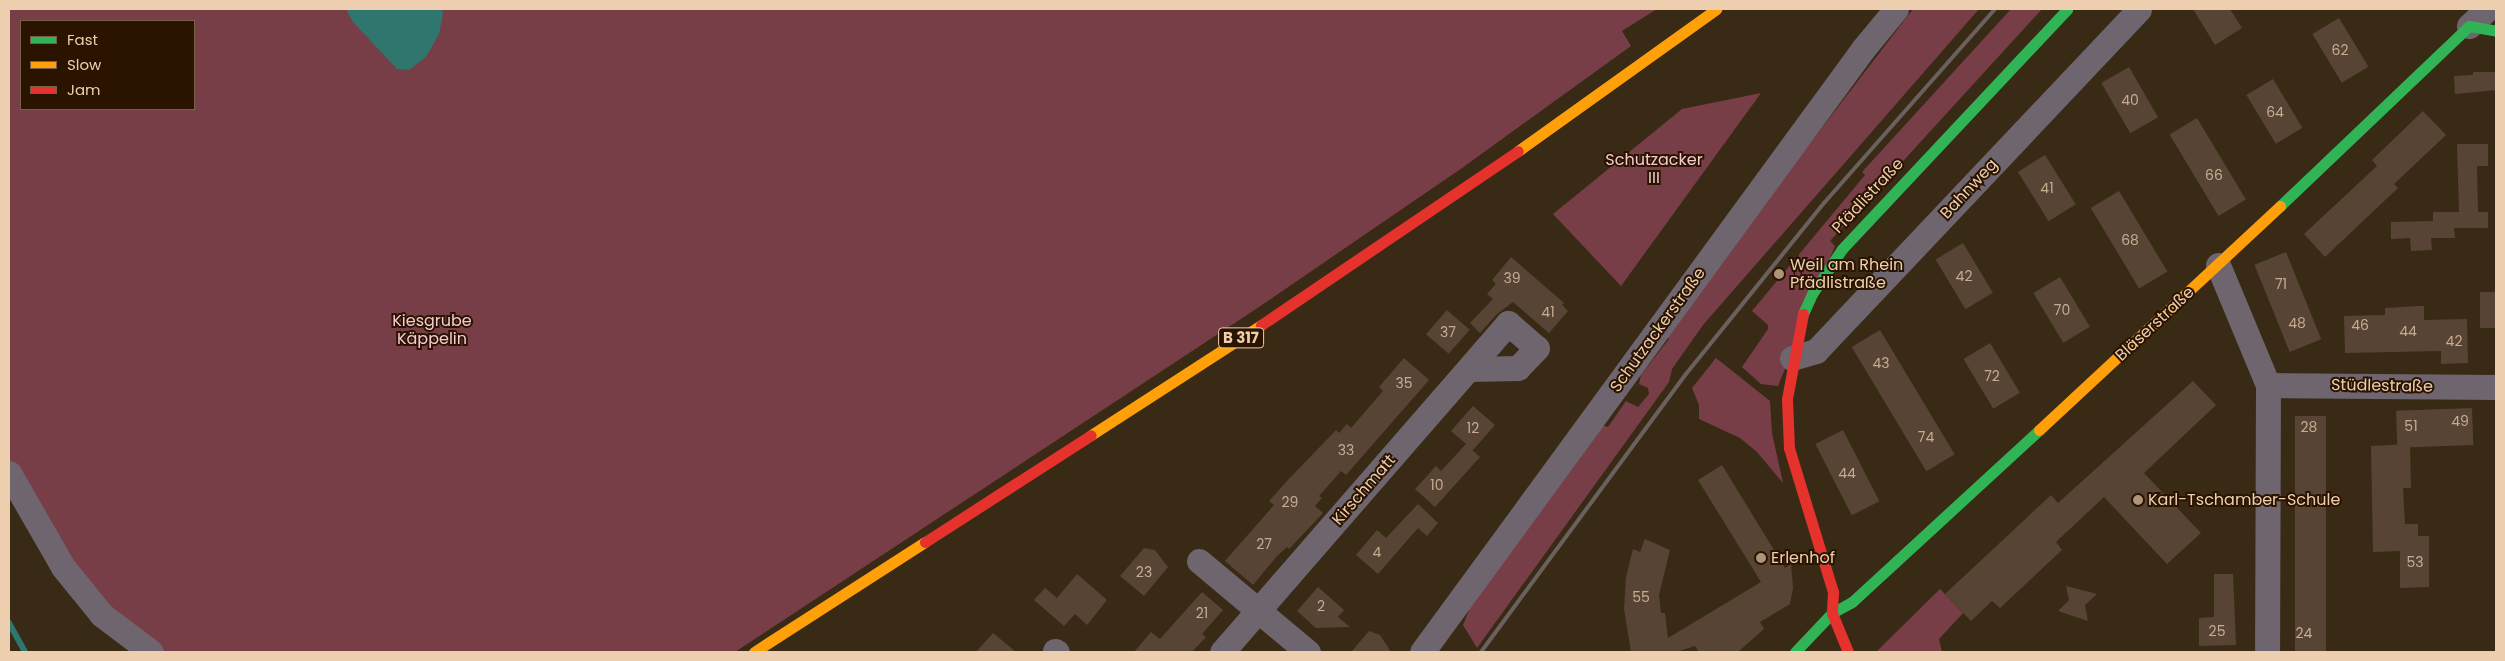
<!DOCTYPE html>
<html>
<head>
<meta charset="utf-8">
<style>
	body { margin:0 }
	#map { position:relative; width:2505px; height:661px; overflow:hidden; background:#392a16; font-family:Poppins,sans-serif }
	div>[style] { position:absolute }
	.green>* { inset:0; background:#783e47 }
	.water>* { inset:0; background:#2f766e }
	.stream>* { height:6px; margin:-3px; padding:0 3px; transform-origin:3px; border-radius:3px; background:#2f766e }
	.building>* { inset:0; background:#574435; transform-origin:0 0 }
	.street>* { height:25px; margin:-12.5px; padding:0 12.5px; transform-origin:12.5px; border-radius:12.5px; background:#6e656e }
	.fast>* { height:11px; margin:-5.5px; padding:0 5.5px; transform-origin:5.5px; border-radius:5.5px; background:#30b455 }
	.slow>* { height:11px; margin:-5.5px; padding:0 5.5px; transform-origin:5.5px; border-radius:5.5px; background:#ff9f0a }
	.jam>* { height:11px; margin:-5.5px; padding:0 5.5px; transform-origin:5.5px; border-radius:5.5px; background:#e5322d }
	.rail>* { height:4px; margin:-2px; padding:0 2px; transform-origin:2px; border-radius:2px; background:#6a605d }
	.dots>* { width:14px; height:14px; translate:-50% -50%; box-sizing:border-box; border:2px solid #2a1400; border-radius:50% }
	span { translate:-50% -50%; white-space:nowrap; text-align:center; line-height:1.15; -webkit-text-stroke:4px #2a1400; paint-order:stroke }
	.number-label { font-size:14px; color:#c8ac91 }
	.number-label span { -webkit-text-stroke-width:0 }
	.shield-label span { padding:1px 4px; background:#2a1400; border:1px solid; border-radius:4px; -webkit-text-stroke-width:0 }
	.shield-label { font-size:15px; color:#edcfb0; font-weight:700 }
	.park-label { font-size:16px; color:#f6cad1 }
	.street-label { font-size:16px; color:#edcfb0 }
	.poi-label { font-size:16px; color:#edcfb0 }
	.left { translate:0 -50%; text-align:left }
	.frame { position:absolute; inset:0; border:10px solid #edcfb0; pointer-events:none }
	.legend { position:absolute; left:20px; top:20px; width:175px; height:90px; box-sizing:border-box; background:#2a1400; border:1px solid #785f46; margin:0; padding:6px 9px; list-style:none; font-size:15px; color:#edcfb0 }
	.legend li { display:flex; align-items:center; gap:10px; height:25px }
	.legend b { width:25px; border:1px solid #785f46 }
</style>
</head>
<body>
<div id="map">
	<div class="green">
		<div style="clip-path:polygon(evenodd,9px 9px,1657px 9px,1622px 31px,1631px 46px,1462px 168px,1259px 307px,735px 652px,151px 652px,102px 615px,9px 473px,9px 9px,21px 21px,194px 21px,194px 109px,21px 109px,21px 21px)"></div>
		<div style="clip-path:polygon(1913px 9px,1979px 9px,1703px 325px,1672px 369px,1669px 382px,1477px 648px,1463px 625px,1470px 608px,1602px 425px,1608px 427px,1626px 401px,1638px 407px,1649px 394px,1648px 388px,1639px 384px,1641px 375px,1669px 339px,1664px 334px)"></div>
		<div style="clip-path:polygon(2011px 9px,2042px 9px,1830px 241px,1835px 246px,1778px 386px,1761px 384px,1742px 367px,1768px 329px,1768px 325px,1752px 311px,1865px 175px,1862px 172px)"></div>
		<div style="clip-path:polygon(1761px 93px,1621px 286px,1553px 214px,1682px 109px)"></div>
		<div style="clip-path:polygon(1716px 358px,1770px 401px,1772px 433px,1783px 483px,1757px 452px,1740px 438px,1699px 419px,1699px 405px,1692px 388px)"></div>
		<div style="clip-path:polygon(1940px 589px,1963px 613px,1939px 639px,1942px 652px,1876px 652px)"></div>
	</div>
	<div class="water">
		<div style="clip-path:polygon(346px 9px,442px 9px,443px 13px,439px 34px,426px 57px,409px 70px,397px 69px,353px 22px)"></div>
	</div>
	<div class="stream">
		<div style="left:9px;top:623px;width:33px;rotate:61deg"></div>
	</div>
	<div class="building">
		<div style="clip-path:polygon(2193px 9px,2230px 9px,2242px 28px,2215px 45px)"></div>
		<div style="left:2339px;top:18px;width:57px;height:31px;rotate:59deg"></div>
		<div style="left:2129px;top:67px;width:58px;height:32px;rotate:60deg"></div>
		<div style="clip-path:polygon(2473px 72px,2496px 72px,2496px 90px,2455px 94px,2454px 76px,2473px 75px)"></div>
		<div style="left:2273px;top:79px;width:57px;height:31px;rotate:59deg"></div>
		<div style="clip-path:polygon(2423px 111px,2446px 135px,2394px 184px,2398px 188px,2325px 257px,2304px 234px,2377px 166px,2372px 160px)"></div>
		<div style="left:2197px;top:118px;width:95px;height:32px;rotate:59deg"></div>
		<div style="clip-path:polygon(2457px 144px,2488px 144px,2488px 166px,2477px 166px,2478px 212px,2488px 212px,2488px 228px,2454px 228px,2455px 238px,2431px 238px,2432px 250px,2411px 251px,2410px 238px,2391px 239px,2391px 222px,2433px 221px,2433px 212px,2459px 212px)"></div>
		<div style="left:2045px;top:155px;width:58px;height:32px;rotate:58deg"></div>
		<div style="left:2119px;top:191px;width:94px;height:33px;rotate:59deg"></div>
		<div style="left:1963px;top:243px;width:58px;height:32px;rotate:59deg"></div>
		<div style="left:2286px;top:252px;width:94px;height:34px;rotate:68deg"></div>
		<div style="clip-path:polygon(1511px 257px,1564px 303px,1562px 305px,1568px 311px,1549px 333px,1513px 302px,1497px 314px,1480px 333px,1470px 323px,1493px 299px,1487px 294px,1496px 284px,1492px 280px)"></div>
		<div style="left:2060px;top:277px;width:58px;height:31px;rotate:59deg"></div>
		<div style="left:2480px;top:292px;width:16px;height:36px"></div>
		<div style="clip-path:polygon(2420px 306px,2424px 306px,2424px 320px,2467px 319px,2468px 363px,2441px 364px,2441px 351px,2345px 353px,2344px 316px,2385px 315px,2385px 308px)"></div>
		<div style="left:1447px;top:310px;width:30px;height:32px;rotate:41deg"></div>
		<div style="left:1880px;top:330px;width:145px;height:33px;rotate:59deg"></div>
		<div style="left:1990px;top:343px;width:58px;height:31px;rotate:59deg"></div>
		<div style="clip-path:polygon(1404px 358px,1429px 380px,1346px 475px,1341px 471px,1319px 496px,1322px 498px,1315px 506px,1323px 513px,1289px 549px,1287px 547px,1277px 556px,1253px 585px,1225px 561px,1274px 505px,1269px 501px,1287px 481px,1336px 430px,1339px 433px,1347px 424px,1351px 428px,1383px 391px,1379px 387px)"></div>
		<div style="clip-path:polygon(2193px 381px,2216px 405px,2144px 473px,2201px 533px,2167px 564px,2104px 497px,2056px 542px,2062px 550px,2000px 608px,1992px 601px,1971px 621px,1945px 594px,2051px 495px,2058px 503px)"></div>
		<div style="clip-path:polygon(1473px 406px,1495px 425px,1473px 450px,1470px 448px,1480px 457px,1435px 507px,1415px 489px,1436px 466px,1441px 471px,1466px 444px,1451px 431px)"></div>
		<div style="left:2472px;top:408px;width:37px;height:76px;rotate:88deg"></div>
		<div style="left:2295px;top:416px;width:31px;height:236px"></div>
		<div style="left:1843px;top:430px;width:80px;height:31px;rotate:63deg"></div>
		<div style="clip-path:polygon(2410px 444px,2411px 488px,2403px 488px,2405px 524px,2418px 524px,2418px 536px,2429px 536px,2429px 587px,2400px 588px,2400px 551px,2373px 552px,2371px 446px)"></div>
		<div style="clip-path:polygon(1722px 465px,1785px 568px,1791px 564px,1793px 588px,1790px 604px,1760px 622px,1764px 629px,1738px 652px,1699px 652px,1695px 646px,1676px 652px,1631px 652px,1624px 609px,1626px 577px,1633px 549px,1640px 552px,1645px 539px,1670px 550px,1659px 595px,1661px 613px,1665px 613px,1668px 638px,1761px 582px,1698px 480px)"></div>
		<div style="clip-path:polygon(1418px 504px,1438px 523px,1427px 536px,1418px 528px,1378px 574px,1356px 555px,1377px 530px,1386px 538px)"></div>
		<div style="clip-path:polygon(1144px 548px,1155px 550px,1168px 567px,1144px 596px,1120px 576px)"></div>
		<div style="clip-path:polygon(1077px 574px,1107px 600px,1087px 625px,1075px 614px,1064px 626px,1034px 600px,1045px 588px,1057px 598px)"></div>
		<div style="clip-path:polygon(2214px 574px,2233px 574px,2236px 645px,2199px 646px,2199px 618px,2214px 617px)"></div>
		<div style="clip-path:polygon(2066px 586px,2097px 594px,2085px 605px,2088px 621px,2058px 611px,2069px 600px)"></div>
		<div style="clip-path:polygon(1318px 587px,1344px 610px,1338px 617px,1350px 627px,1316px 628px,1297px 611px)"></div>
		<div style="clip-path:polygon(1202px 592px,1223px 610px,1202px 634px,1206px 637px,1192px 652px,1134px 652px,1151px 632px,1160px 639px)"></div>
		<div style="clip-path:polygon(1369px 631px,1380px 635px,1391px 652px,1351px 652px)"></div>
		<div style="clip-path:polygon(993px 633px,1016px 652px,976px 652px)"></div>
	</div>
	<div class="street">
		<div style="left:2469px;top:26px;width:25px;rotate:-43deg"></div>
		<div style="left:2218px;top:265px;width:130px;rotate:67.4deg"></div>
		<div style="left:2268px;top:385px;width:267px;rotate:90.2deg"></div>
		<div style="left:1792px;top:358px;width:25px;rotate:-16deg"></div>
		<div style="left:1816px;top:351px;width:470px;rotate:-46.6deg"></div>
		<div style="left:2268px;top:385px;width:228px;rotate:0.5deg"></div>
		<div style="left:9px;top:473px;width:108px;rotate:60.1deg"></div>
		<div style="left:63px;top:567px;width:62px;rotate:50.9deg"></div>
		<div style="left:102px;top:615px;width:61px;rotate:37.1deg"></div>
		<div style="left:1199px;top:561px;width:142px;rotate:39.9deg"></div>
		<div style="left:1055px;top:651px;width:2px;rotate:27deg"></div>
		<div style="left:1222px;top:652px;width:436px;rotate:-49deg"></div>
		<div style="left:1508px;top:323px;width:38px;rotate:41deg"></div>
		<div style="left:1537px;top:348px;width:28px;rotate:134deg"></div>
		<div style="left:1518px;top:368px;width:49px;rotate:178.8deg"></div>
		<div style="left:1422px;top:652px;width:747px;rotate:-53.82deg"></div>
		<div style="left:1863px;top:49px;width:52px;rotate:-50.5deg"></div>
	</div>
	<div class="fast">
		<div style="left:2280px;top:206px;width:261px;rotate:-43.6deg"></div>
		<div style="left:2469px;top:26px;width:27px;rotate:10deg"></div>
		<div style="left:1803px;top:314px;width:22px;rotate:-66deg"></div>
		<div style="left:1812px;top:294px;width:54px;rotate:-56.3deg"></div>
		<div style="left:1842px;top:249px;width:329px;rotate:-46.8deg"></div>
		<div style="left:1795px;top:652px;width:54px;rotate:-46.5deg"></div>
		<div style="left:1832px;top:613px;width:23px;rotate:-29deg"></div>
		<div style="left:1852px;top:602px;width:254px;rotate:-42.6deg"></div>
	</div>
	<div class="slow">
		<div style="left:1518px;top:151px;width:244px;rotate:-35.6deg"></div>
		<div style="left:2039px;top:430px;width:329px;rotate:-42.9deg"></div>
		<div style="left:1091px;top:435px;width:202px;rotate:-32.9deg"></div>
		<div style="left:754px;top:652px;width:203px;rotate:-32.8deg"></div>
	</div>
	<div class="jam">
		<div style="left:1803px;top:314px;width:86px;rotate:100.7deg"></div>
		<div style="left:1787px;top:399px;width:49px;rotate:87.7deg"></div>
		<div style="left:1789px;top:448px;width:151px;rotate:73deg"></div>
		<div style="left:1833px;top:592px;width:21px;rotate:93deg"></div>
		<div style="left:1832px;top:613px;width:42px;rotate:67.7deg"></div>
		<div style="left:1261px;top:325px;width:310px;rotate:-34.1deg"></div>
		<div style="left:925px;top:542px;width:197px;rotate:-32.8deg"></div>
	</div>
	<div class="rail">
		<div style="left:1481px;top:652px;width:345px;rotate:-53.6deg"></div>
		<div style="left:1686px;top:374px;width:220px;rotate:-51.1deg"></div>
		<div style="left:1824px;top:203px;width:259px;rotate:-48.6deg"></div>
	</div>
	<div class="dots">
		<div style="left:1779px;top:274px;background:#ae957a"></div>
		<div style="left:2138px;top:500px;background:#ae957a"></div>
		<div style="left:1761px;top:558px;background:#ae957a"></div>
	</div>
	<div class="number-label">
		<span style="left:2340px;top:50px">62</span>
		<span style="left:2130px;top:100px">40</span>
		<span style="left:2275px;top:112px">64</span>
		<span style="left:2214px;top:175px">66</span>
		<span style="left:2047px;top:188px">41</span>
		<span style="left:2130px;top:240px">68</span>
		<span style="left:1964px;top:276px">42</span>
		<span style="left:1512px;top:278px">39</span>
		<span style="left:2281px;top:284px">71</span>
		<span style="left:2062px;top:310px">70</span>
		<span style="left:1548px;top:312px">41</span>
		<span style="left:2297px;top:323px">48</span>
		<span style="left:2360px;top:325px">46</span>
		<span style="left:2408px;top:331px">44</span>
		<span style="left:1448px;top:332px">37</span>
		<span style="left:2454px;top:341px">42</span>
		<span style="left:1881px;top:363px">43</span>
		<span style="left:1992px;top:376px">72</span>
		<span style="left:1404px;top:383px">35</span>
		<span style="left:2460px;top:421px">49</span>
		<span style="left:2411px;top:426px">51</span>
		<span style="left:2309px;top:427px">28</span>
		<span style="left:1473px;top:428px">12</span>
		<span style="left:1926px;top:437px">74</span>
		<span style="left:1346px;top:450px">33</span>
		<span style="left:1847px;top:473px">44</span>
		<span style="left:1437px;top:485px">10</span>
		<span style="left:1290px;top:502px">29</span>
		<span style="left:1264px;top:544px">27</span>
		<span style="left:1377px;top:552px">4</span>
		<span style="left:2415px;top:562px">53</span>
		<span style="left:1144px;top:572px">23</span>
		<span style="left:1641px;top:597px">55</span>
		<span style="left:1321px;top:606px">2</span>
		<span style="left:1202px;top:613px">21</span>
		<span style="left:2217px;top:631px">25</span>
		<span style="left:2304px;top:633px">24</span>
	</div>
	<div class="shield-label">
		<span style="left:1241px;top:338px">B 317</span>
	</div>
	<div class="park-label">
		<span style="left:1654px;top:169px">Schutzacker<br>III</span>
		<span style="left:432px;top:330px">Kiesgrube<br>Käppelin</span>
	</div>
	<div class="street-label">
		<span style="left:1969px;top:189px;rotate:-47deg">Bahnweg</span>
		<span style="left:1868px;top:196px;rotate:-47deg">Pfädlistraße</span>
		<span style="left:2155px;top:324px;rotate:-43deg">Bläserstraße</span>
		<span style="left:1658px;top:330px;rotate:-54deg">Schutzackerstraße</span>
		<span style="left:2382px;top:386px;rotate:1deg">Stüdlestraße</span>
		<span style="left:1364px;top:490px;rotate:-49deg">Kirschmatt</span>
	</div>
	<div class="poi-label">
		<span class="left" style="left:1790px;top:274px">Weil am Rhein<br>Pfädlistraße</span>
		<span class="left" style="left:2148px;top:500px">Karl-Tschamber-Schule</span>
		<span class="left" style="left:1771px;top:558px">Erlenhof</span>
	</div>
	<div class="frame"></div>
	<ul class="legend">
	<li><b style="height:6px;background:#30b455"></b>Fast</li>
	<li><b style="height:6px;background:#ff9f0a"></b>Slow</li>
	<li><b style="height:6px;background:#e5322d"></b>Jam</li>
	</ul>
</div>
</body>
</html>
